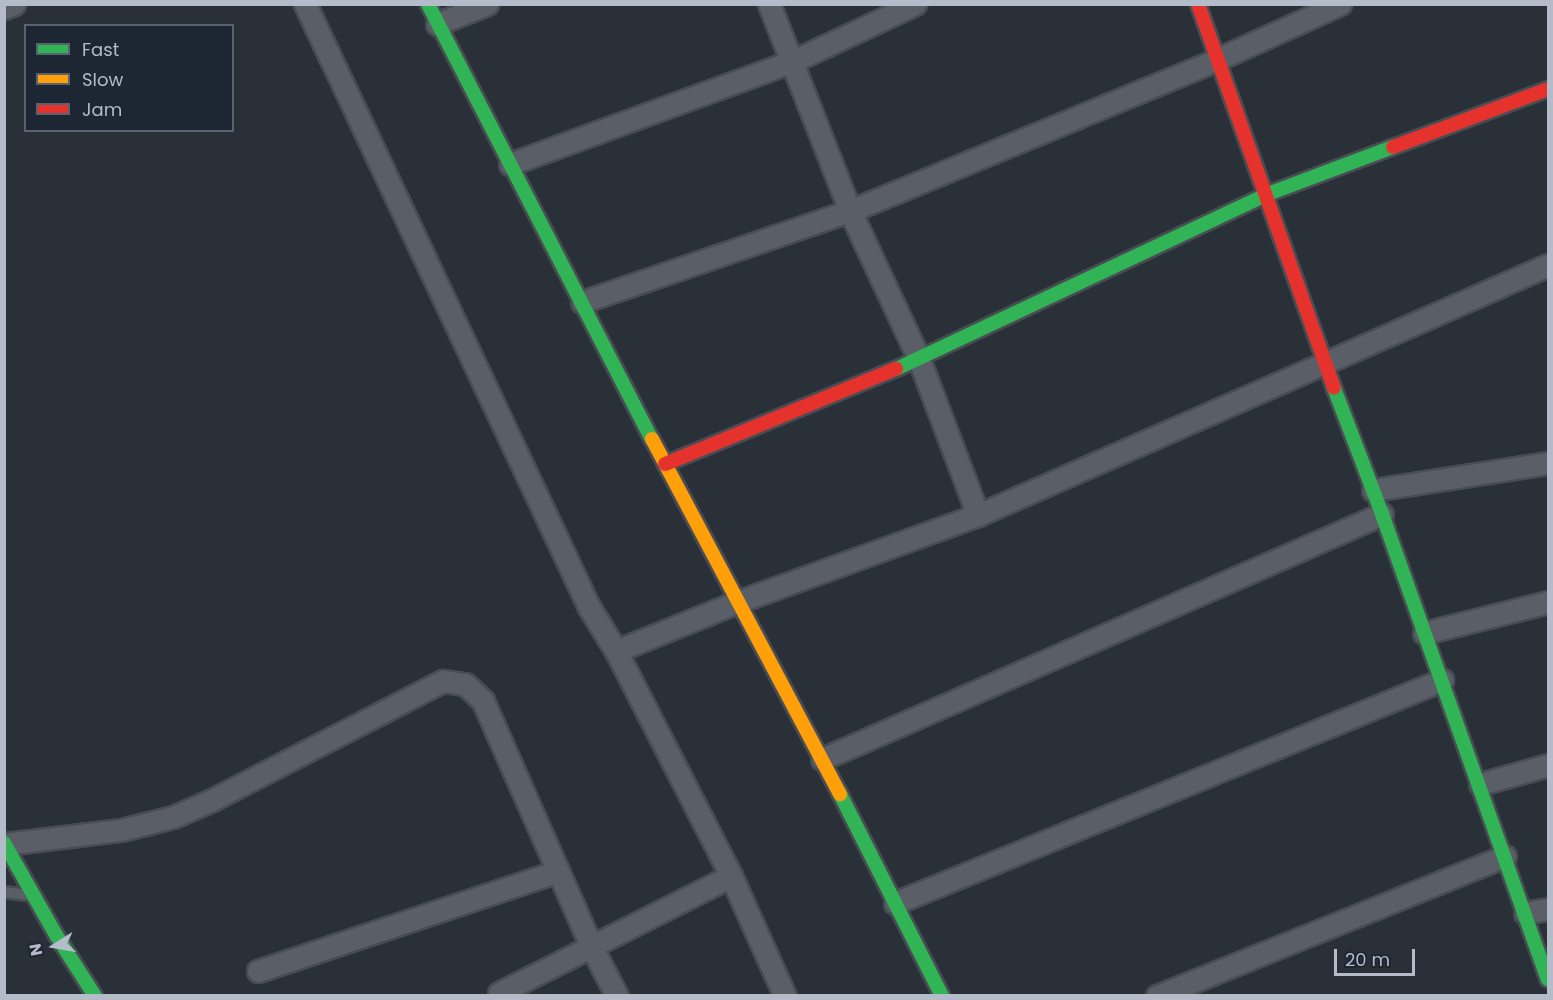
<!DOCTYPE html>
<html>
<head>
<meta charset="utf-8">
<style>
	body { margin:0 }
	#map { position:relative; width:1553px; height:1000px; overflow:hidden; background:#2a3038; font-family:Poppins,sans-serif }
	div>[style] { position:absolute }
	.roads { filter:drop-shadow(2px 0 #484c53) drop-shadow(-2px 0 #484c53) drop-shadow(0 2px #484c53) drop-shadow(0 -2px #484c53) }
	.lane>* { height:10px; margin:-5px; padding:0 5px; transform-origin:5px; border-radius:5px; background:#5a5e66 }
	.street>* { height:21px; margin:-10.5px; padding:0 10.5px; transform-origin:10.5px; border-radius:10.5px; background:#5a5e66 }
	.fast>* { height:14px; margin:-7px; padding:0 7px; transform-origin:7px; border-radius:7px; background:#30b455 }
	.slow>* { height:14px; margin:-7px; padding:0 7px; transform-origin:7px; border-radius:7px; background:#ff9f0a }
	.jam>* { height:14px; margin:-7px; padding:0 7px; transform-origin:7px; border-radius:7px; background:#e5322d }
	span { translate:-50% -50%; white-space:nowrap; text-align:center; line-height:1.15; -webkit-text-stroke:4.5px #1d2633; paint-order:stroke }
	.frame { position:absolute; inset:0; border:6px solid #b4bcc9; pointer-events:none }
	.legend { position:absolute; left:24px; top:24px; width:210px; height:108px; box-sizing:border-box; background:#1d2633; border:2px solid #59626f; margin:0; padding:8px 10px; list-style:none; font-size:18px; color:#b4bcc9 }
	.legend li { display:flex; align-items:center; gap:12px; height:30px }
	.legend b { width:30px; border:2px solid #59626f }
	.north { position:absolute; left:24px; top:916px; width:60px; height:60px; -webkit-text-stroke:4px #1d2633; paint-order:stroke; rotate:259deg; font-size:16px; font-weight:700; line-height:24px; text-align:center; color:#b4bcc9 }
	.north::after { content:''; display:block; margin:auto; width:21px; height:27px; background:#b4bcc9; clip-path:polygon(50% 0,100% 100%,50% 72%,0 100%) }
	.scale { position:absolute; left:1334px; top:949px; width:81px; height:27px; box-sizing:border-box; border:3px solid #b4bcc9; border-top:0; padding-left:8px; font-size:18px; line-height:21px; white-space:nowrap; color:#b4bcc9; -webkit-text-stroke:4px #1d2633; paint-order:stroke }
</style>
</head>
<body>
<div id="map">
	<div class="roads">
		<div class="lane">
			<div style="left:4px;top:892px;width:24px;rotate:7deg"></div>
		</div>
		<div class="street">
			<div style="left:305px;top:4px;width:667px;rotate:64.78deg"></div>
			<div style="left:589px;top:607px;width:52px;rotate:58.5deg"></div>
			<div style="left:616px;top:651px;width:253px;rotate:62.9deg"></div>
			<div style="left:731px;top:876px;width:132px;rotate:65.8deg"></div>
			<div style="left:769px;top:4px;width:222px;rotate:68.6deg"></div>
			<div style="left:850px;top:211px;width:163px;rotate:65deg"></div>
			<div style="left:919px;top:359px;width:167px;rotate:69.3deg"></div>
			<div style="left:4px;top:8px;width:11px;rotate:-22deg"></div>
			<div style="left:437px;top:24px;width:54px;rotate:-21.8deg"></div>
			<div style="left:510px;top:164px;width:299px;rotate:-20deg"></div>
			<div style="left:791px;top:62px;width:137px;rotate:-25.1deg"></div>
			<div style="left:582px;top:302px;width:283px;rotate:-18.8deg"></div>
			<div style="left:850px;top:211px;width:398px;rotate:-22.4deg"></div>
			<div style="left:1218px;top:59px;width:134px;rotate:-24.3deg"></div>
			<div style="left:1373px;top:490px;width:177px;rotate:-8.8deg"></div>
			<div style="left:1424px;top:633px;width:128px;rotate:-14deg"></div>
			<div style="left:616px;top:651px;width:134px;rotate:-22deg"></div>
			<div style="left:740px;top:601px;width:253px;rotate:-19.9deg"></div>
			<div style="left:978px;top:515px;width:622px;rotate:-23.68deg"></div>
			<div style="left:822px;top:759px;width:611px;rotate:-23.63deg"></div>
			<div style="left:1480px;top:784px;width:71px;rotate:-15.6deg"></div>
			<div style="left:5px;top:844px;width:117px;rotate:-6.9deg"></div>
			<div style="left:121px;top:830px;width:54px;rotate:-14deg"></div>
			<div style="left:173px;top:817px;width:43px;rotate:-23.6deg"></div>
			<div style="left:212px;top:800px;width:260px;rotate:-27.3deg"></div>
			<div style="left:443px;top:681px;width:22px;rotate:8deg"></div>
			<div style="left:465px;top:684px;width:25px;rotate:43deg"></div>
			<div style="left:483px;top:701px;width:268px;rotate:66.2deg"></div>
			<div style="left:591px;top:946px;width:56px;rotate:62.5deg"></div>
			<div style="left:895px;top:903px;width:591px;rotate:-22.18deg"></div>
			<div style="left:1525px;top:913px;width:23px;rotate:-10deg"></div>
			<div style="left:258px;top:971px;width:316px;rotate:-18.4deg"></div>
			<div style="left:499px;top:993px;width:260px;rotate:-26.8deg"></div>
			<div style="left:1157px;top:996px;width:375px;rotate:-21.9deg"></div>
		</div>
		<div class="fast">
			<div style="left:428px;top:4px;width:489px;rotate:62.8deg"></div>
			<div style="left:896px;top:369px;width:408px;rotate:-25.2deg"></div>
			<div style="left:1265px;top:195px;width:137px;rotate:-20.6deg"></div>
			<div style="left:1334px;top:388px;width:135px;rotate:69.1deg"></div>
			<div style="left:1382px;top:514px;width:494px;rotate:70.4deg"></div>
			<div style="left:840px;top:794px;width:226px;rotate:63.2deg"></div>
			<div style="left:4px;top:843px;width:106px;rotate:60.5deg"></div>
			<div style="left:56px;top:935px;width:72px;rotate:57.4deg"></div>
		</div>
		<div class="slow">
			<div style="left:652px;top:439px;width:402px;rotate:62.1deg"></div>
		</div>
		<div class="jam">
			<div style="left:1198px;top:4px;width:407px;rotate:70.5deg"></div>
			<div style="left:1393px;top:147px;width:165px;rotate:-20.5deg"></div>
			<div style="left:665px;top:464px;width:250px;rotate:-22.4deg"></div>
		</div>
	</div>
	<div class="frame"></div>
	<ul class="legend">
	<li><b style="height:8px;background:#30b455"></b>Fast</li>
	<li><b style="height:8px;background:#ff9f0a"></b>Slow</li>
	<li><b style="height:8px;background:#e5322d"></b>Jam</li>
	</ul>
	<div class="north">N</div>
	<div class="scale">20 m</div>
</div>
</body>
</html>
